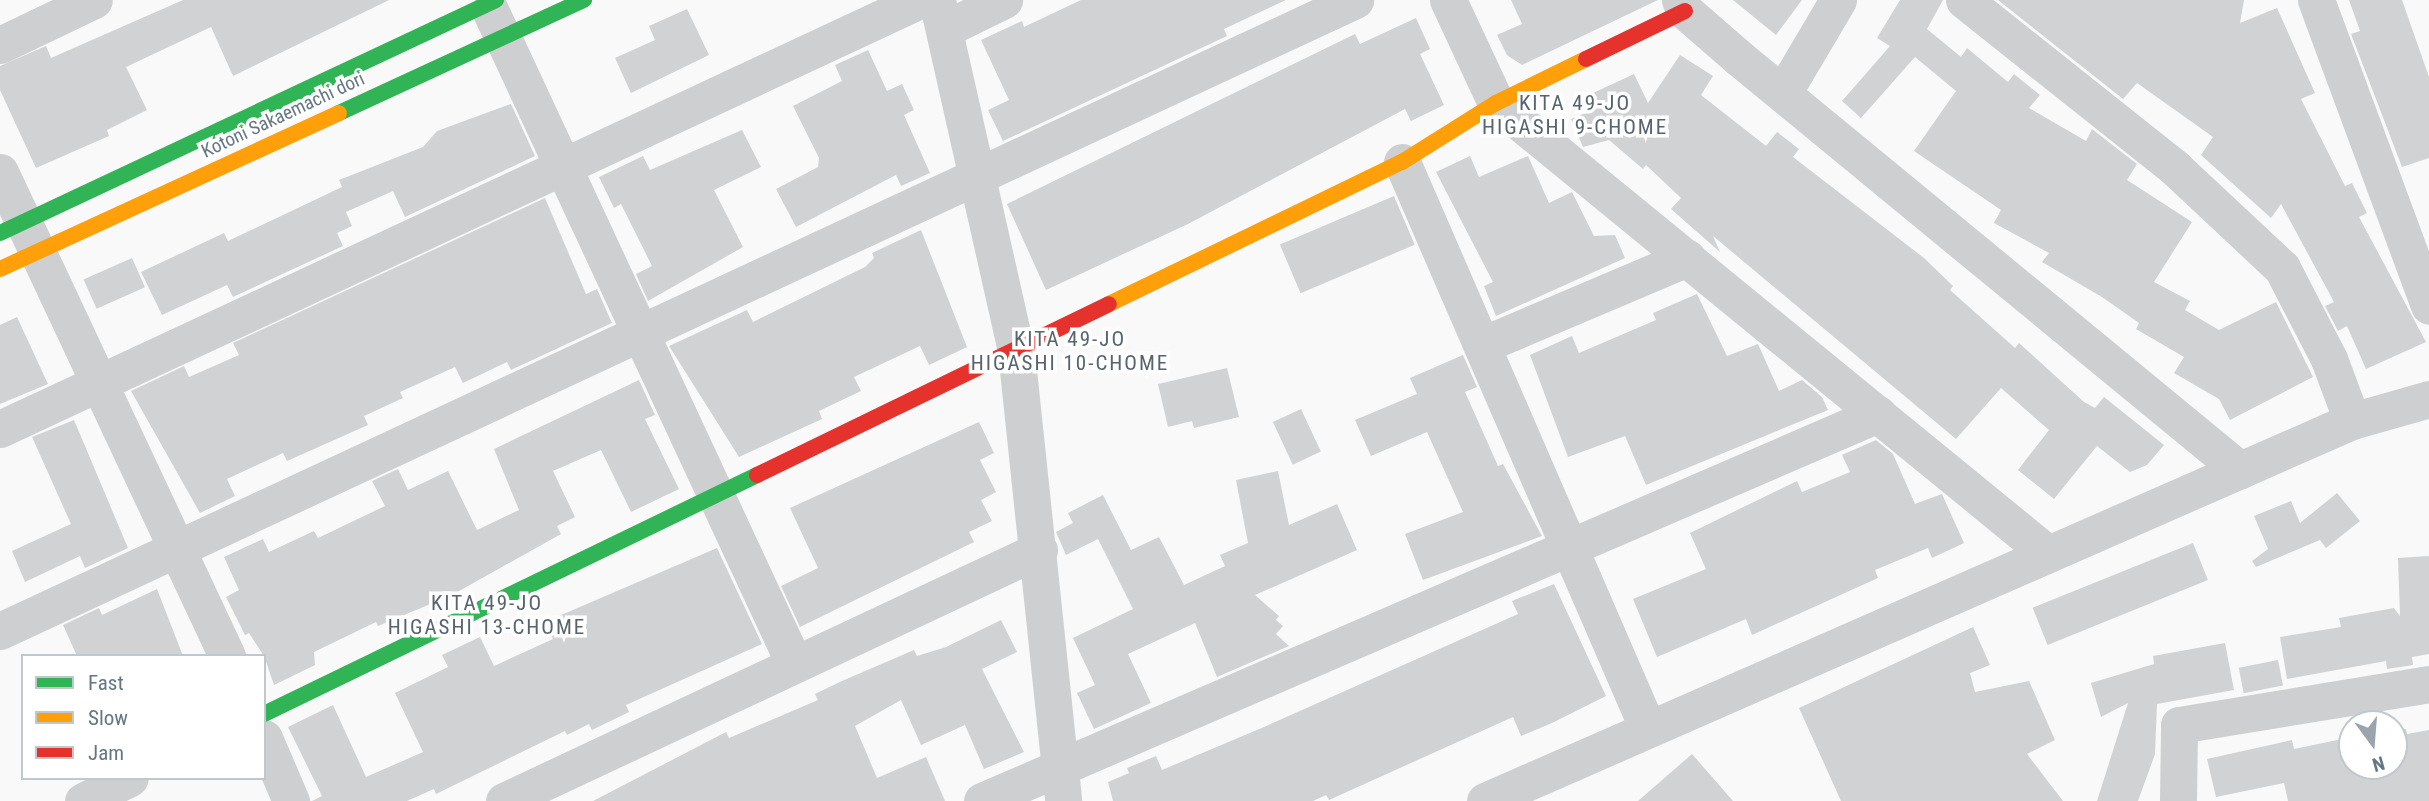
<!DOCTYPE html>
<html>
<head>
<meta charset="utf-8">
<style>
	body { margin:0 }
	#map { position:relative; width:2429px; height:801px; overflow:hidden; background:#f9f9f9; font-family:"Roboto Condensed",sans-serif }
	div>[style] { position:absolute }
	.building>* { inset:0; background:#d0d2d3; transform-origin:0 0 }
	.street>* { height:37px; margin:-18.5px; padding:0 18.5px; transform-origin:18.5px; border-radius:18.5px; background:#cecfd0 }
	.fast>* { height:16px; margin:-8px; padding:0 8px; transform-origin:8px; border-radius:8px; background:#30b455 }
	.slow>* { height:16px; margin:-8px; padding:0 8px; transform-origin:8px; border-radius:8px; background:#ff9f0a }
	.jam>* { height:16px; margin:-8px; padding:0 8px; transform-origin:8px; border-radius:8px; background:#e5322d }
	span { translate:-50% -50%; white-space:nowrap; text-align:center; line-height:1.15; -webkit-text-stroke:7px #fff; paint-order:stroke }
	.street-label { font-size:19px; color:#657683 }
	.neighbourhood-label { font-size:21px; color:#57646e; letter-spacing:2px }
	.legend { position:absolute; left:21px; top:654px; width:245px; height:126px; box-sizing:border-box; background:#fff; border:2px solid #c1c8cd; margin:0; padding:9px 12px; list-style:none; font-size:21px; color:#657683 }
	.legend li { display:flex; align-items:center; gap:14px; height:35px }
	.legend b { width:35px; border:2px solid #c1c8cd }
	.north { position:absolute; left:2338px; top:710px; width:70px; height:70px; box-sizing:border-box; background:#fff; border:2px solid #c1c8cd; border-radius:50%; rotate:164deg; font-size:19px; font-weight:700; line-height:28px; text-align:center; color:#657683 }
	.north::after { content:''; display:block; margin:auto; width:24px; height:32px; background:#99a4ac; clip-path:polygon(50% 0,100% 100%,50% 72%,0 100%) }
</style>
</head>
<body>
<div id="map">
	<div class="building">
		<div style="clip-path:polygon(183px 0,389px 0,233px 76px,211px 27px,126px 67px,147px 110px,107px 130px,109px 136px,36px 168px,0 90px,0 66px,46px 46px,51px 58px)"></div>
		<div style="clip-path:polygon(1081px 0,1286px 0,1224px 29px,1227px 36px,1003px 141px,988px 110px,1009px 100px,981px 40px,1022px 21px,1024px 27px)"></div>
		<div style="clip-path:polygon(1511px 0,1658px 0,1522px 65px,1507px 55px,1497px 35px,1522px 24px)"></div>
		<div style="clip-path:polygon(1733px 0,1802px 0,1776px 35px)"></div>
		<div style="clip-path:polygon(1900px 0,1943px 0,1927px 29px,1961px 57px,1967px 48px,2008px 82px,2014px 74px,2040px 95px,2029px 108px,2086px 141px,2092px 129px,2137px 164px,2127px 180px,2192px 222px,2154px 282px,2190px 301px,2185px 310px,2219px 330px,2276px 302px,2313px 377px,2230px 420px,2219px 399px,2174px 373px,2184px 357px,2136px 329px,2139px 323px,2102px 297px,2042px 262px,2049px 253px,1994px 223px,2001px 210px,1914px 151px,1956px 91px,1915px 57px,1861px 118px,1842px 101px,1890px 46px,1877px 38px)"></div>
		<div style="clip-path:polygon(1998px 0,2244px 0,2240px 23px,2277px 8px,2315px 93px,2301px 99px,2345px 186px,2352px 183px,2367px 213px,2359px 217px,2426px 342px,2366px 369px,2347px 326px,2338px 331px,2325px 306px,2334px 302px,2281px 204px,2271px 218px,2201px 155px,2213px 137px,2137px 83px,2123px 99px)"></div>
		<div style="clip-path:polygon(2349px 0,2402px 0,2429px 77px,2429px 158px,2402px 167px,2351px 34px,2360px 31px)"></div>
		<div style="clip-path:polygon(687px 9px,709px 55px,631px 93px,615px 58px,655px 40px,649px 26px)"></div>
		<div style="clip-path:polygon(1416px 18px,1430px 49px,1420px 54px,1444px 105px,1411px 121px,1405px 109px,1188px 224px,1046px 290px,1007px 204px,1355px 34px,1360px 44px)"></div>
		<div style="clip-path:polygon(868px 50px,887px 91px,902px 84px,914px 110px,904px 115px,930px 173px,901px 186px,896px 175px,796px 227px,776px 189px,818px 167px,819px 158px,793px 106px,842px 81px,835px 65px)"></div>
		<div style="clip-path:polygon(1680px 55px,1713px 76px,1701px 95px,1766px 146px,1777px 132px,1799px 149px,1793px 157px,1924px 258px,1953px 286px,1950px 290px,2015px 348px,2019px 343px,2084px 402px,2095px 408px,2104px 397px,2164px 445px,2147px 465px,2130px 472px,2097px 446px,2054px 499px,2018px 470px,2049px 430px,2001px 388px,1956px 439px,1713px 236px,1720px 252px,1671px 209px,1681px 198px,1646px 165px,1643px 169px,1609px 140px,1583px 147px,1571px 119px,1600px 107px,1593px 93px,1634px 74px,1648px 103px)"></div>
		<div style="clip-path:polygon(511px 104px,535px 156px,405px 217px,393px 191px,346px 212px,352px 226px,337px 233px,343px 246px,233px 297px,227px 285px,162px 315px,141px 272px,224px 233px,228px 241px,342px 187px,339px 180px,423px 147px,437px 131px)"></div>
		<div style="clip-path:polygon(742px 130px,761px 167px,714px 190px,743px 247px,648px 301px,636px 274px,652px 266px,621px 204px,614px 208px,599px 177px,643px 156px,650px 170px)"></div>
		<div style="clip-path:polygon(1470px 156px,1479px 177px,1528px 156px,1549px 203px,1572px 192px,1594px 236px,1615px 235px,1625px 258px,1496px 316px,1484px 286px,1493px 282px,1436px 172px)"></div>
		<div style="left:1394px;top:196px;width:53px;height:124px;rotate:67deg"></div>
		<div style="clip-path:polygon(545px 198px,586px 294px,597px 289px,612px 323px,511px 370px,507px 362px,463px 383px,455px 367px,400px 392px,403px 398px,364px 416px,368px 425px,287px 461px,283px 453px,227px 479px,235px 496px,200px 513px,131px 391px,184px 366px,189px 377px,239px 355px,233px 343px)"></div>
		<div style="clip-path:polygon(921px 230px,967px 347px,929px 365px,920px 346px,854px 377px,861px 391px,819px 411px,822px 419px,739px 457px,669px 346px,747px 310px,753px 322px,865px 267px,874px 258px,872px 253px)"></div>
		<div style="left:132px;top:258px;width:32px;height:53px;rotate:66deg"></div>
		<div style="clip-path:polygon(1697px 294px,1727px 356px,1758px 344px,1779px 391px,1802px 380px,1822px 397px,1828px 410px,1646px 485px,1625px 436px,1568px 457px,1530px 355px,1572px 336px,1579px 353px,1656px 320px,1653px 313px)"></div>
		<div style="clip-path:polygon(17px 317px,48px 384px,0 404px,0 325px)"></div>
		<div style="clip-path:polygon(1463px 355px,1477px 387px,1465px 392px,1498px 466px,1503px 464px,1542px 536px,1423px 580px,1405px 534px,1463px 512px,1427px 432px,1371px 456px,1355px 420px,1417px 394px,1410px 378px)"></div>
		<div style="clip-path:polygon(1227px 368px,1239px 417px,1194px 428px,1192px 421px,1168px 427px,1158px 384px)"></div>
		<div style="clip-path:polygon(639px 380px,655px 415px,645px 419px,679px 489px,631px 512px,601px 450px,553px 471px,575px 517px,557px 526px,561px 534px,452px 595px,378px 626px,376px 622px,314px 652px,315px 665px,274px 685px,264px 656px,249px 633px,245px 635px,226px 597px,239px 590px,224px 557px,263px 539px,269px 552px,314px 531px,318px 538px,385px 506px,372px 481px,398px 469px,408px 490px,448px 471px,477px 530px,519px 510px,494px 449px)"></div>
		<div style="left:1301px;top:409px;width:47px;height:31px;rotate:65deg"></div>
		<div style="clip-path:polygon(74px 420px,128px 548px,85px 568px,80px 556px,25px 582px,12px 551px,71px 524px,32px 437px)"></div>
		<div style="clip-path:polygon(979px 422px,994px 453px,980px 460px,996px 492px,981px 500px,992px 521px,969px 532px,974px 542px,800px 627px,781px 586px,818px 568px,790px 508px)"></div>
		<div style="clip-path:polygon(1876px 440px,1893px 454px,1915px 504px,1942px 494px,1964px 543px,1932px 558px,1928px 548px,1875px 570px,1878px 578px,1752px 635px,1746px 619px,1657px 657px,1633px 599px,1706px 569px,1690px 533px,1797px 481px,1802px 492px,1850px 472px,1842px 455px)"></div>
		<div style="clip-path:polygon(1278px 471px,1289px 525px,1337px 504px,1357px 550px,1255px 595px,1279px 616px,1276px 620px,1283px 626px,1276px 634px,1289px 646px,1217px 677px,1195px 623px,1128px 654px,1151px 703px,1094px 729px,1077px 693px,1095px 685px,1073px 638px,1133px 609px,1098px 539px,1066px 555px,1056px 532px,1073px 523px,1068px 513px,1103px 495px,1131px 550px,1159px 537px,1184px 585px,1225px 566px,1220px 555px,1248px 543px,1236px 480px)"></div>
		<div style="clip-path:polygon(2337px 493px,2360px 521px,2326px 548px,2320px 540px,2256px 567px,2252px 561px,2268px 549px,2254px 516px,2291px 501px,2300px 523px)"></div>
		<div style="left:2193px;top:543px;width:40px;height:173px;rotate:68deg"></div>
		<div style="clip-path:polygon(717px 548px,762px 644px,626px 705px,629px 712px,592px 730px,589px 724px,567px 735px,565px 731px,436px 794px,434px 789px,407px 801px,312px 801px,322px 796px,288px 727px,333px 705px,366px 777px,423px 752px,395px 693px,448px 667px,442px 655px,480px 637px,494px 666px,553px 639px,545px 622px)"></div>
		<div style="clip-path:polygon(2429px 556px,2429px 654px,2412px 657px,2413px 665px,2387px 669px,2386px 661px,2287px 679px,2280px 637px,2341px 627px,2339px 618px,2394px 608px,2400px 616px,2398px 558px)"></div>
		<div style="clip-path:polygon(1554px 584px,1606px 696px,1552px 723px,1521px 736px,1513px 717px,1329px 800px,1326px 795px,1313px 801px,1113px 801px,1108px 782px,1129px 773px,1127px 768px,1156px 756px,1162px 770px,1264px 727px,1518px 614px,1512px 601px)"></div>
		<div style="clip-path:polygon(157px 589px,183px 656px,77px 656px,63px 625px,99px 608px,102px 615px)"></div>
		<div style="clip-path:polygon(1001px 620px,1017px 652px,982px 669px,1024px 752px,984px 769px,965px 725px,921px 745px,901px 700px,855px 726px,877px 778px,926px 757px,945px 801px,593px 801px,726px 732px,729px 738px,818px 700px,815px 694px,842px 681px,914px 650px,917px 656px,946px 647px)"></div>
		<div style="clip-path:polygon(1973px 627px,1990px 665px,1970px 673px,1975px 692px,2029px 681px,2055px 740px,2027px 754px,2063px 801px,1841px 801px,1799px 708px)"></div>
		<div style="clip-path:polygon(2225px 643px,2234px 690px,2157px 704px,2155px 754px,2138px 801px,2097px 801px,2128px 703px,2101px 717px,2091px 683px,2154px 664px,2153px 656px)"></div>
		<div style="left:2278px;top:660px;width:26px;height:40px;rotate:79deg"></div>
		<div style="clip-path:polygon(2406px 729px,2407px 734px,2429px 730px,2429px 801px,2288px 801px,2284px 783px,2216px 797px,2207px 759px,2292px 740px,2294px 749px,2352px 737px,2352px 766px,2394px 766px,2394px 731px)"></div>
		<div style="clip-path:polygon(1692px 754px,1733px 801px,1638px 801px)"></div>
	</div>
	<div class="street">
		<div style="left:937px;top:0;width:360px;rotate:77.3deg"></div>
		<div style="left:1016px;top:351px;width:452px;rotate:84deg"></div>
		<div style="left:1448px;top:0;width:114px;rotate:65deg"></div>
		<div style="left:1496px;top:103px;width:711px;rotate:39.24deg"></div>
		<div style="left:1680px;top:0;width:12px;rotate:66deg"></div>
		<div style="left:1685px;top:11px;width:72px;rotate:41deg"></div>
		<div style="left:1739px;top:58px;width:649px;rotate:39.43deg"></div>
		<div style="left:1964px;top:0;width:268px;rotate:38.5deg"></div>
		<div style="left:2174px;top:167px;width:148px;rotate:43.1deg"></div>
		<div style="left:2282px;top:268px;width:102px;rotate:62.7deg"></div>
		<div style="left:2329px;top:359px;width:66px;rotate:69.6deg"></div>
		<div style="left:2316px;top:0;width:326px;rotate:69.7deg"></div>
		<div style="left:490px;top:10px;width:720px;rotate:65.04deg"></div>
		<div style="left:945px;top:29px;width:66px;rotate:-26.2deg"></div>
		<div style="left:0;top:45px;width:104px;rotate:-25.6deg"></div>
		<div style="left:1783px;top:93px;width:108px;rotate:-59.4deg"></div>
		<div style="left:1402px;top:162px;width:618px;rotate:66.55deg"></div>
		<div style="left:0;top:172px;width:535px;rotate:64.87deg"></div>
		<div style="left:1482px;top:345px;width:223px;rotate:-23deg"></div>
		<div style="left:0;top:429px;width:1015px;rotate:-25deg"></div>
		<div style="left:0;top:631px;width:1495px;rotate:-24.97deg"></div>
		<div style="left:264px;top:738px;width:69px;rotate:66.8deg"></div>
		<div style="left:83px;top:801px;width:52px;rotate:-26.1deg"></div>
		<div style="left:504px;top:801px;width:591px;rotate:-25.13deg"></div>
		<div style="left:982px;top:801px;width:976px;rotate:-23.36deg"></div>
		<div style="left:1485px;top:801px;width:947px;rotate:-23.67deg"></div>
		<div style="left:2352px;top:421px;width:80px;rotate:-15.9deg"></div>
		<div style="left:2178px;top:801px;width:76px;rotate:-89.2deg"></div>
		<div style="left:2179px;top:725px;width:253px;rotate:-9.3deg"></div>
	</div>
	<div class="fast">
		<div style="left:339px;top:113px;width:270px;rotate:-24.8deg"></div>
		<div style="left:0;top:233px;width:548px;rotate:-25.16deg"></div>
		<div style="left:264px;top:714px;width:548px;rotate:-25.86deg"></div>
	</div>
	<div class="slow">
		<div style="left:0;top:269px;width:373px;rotate:-24.7deg"></div>
		<div style="left:1109px;top:304px;width:326px;rotate:-25.9deg"></div>
		<div style="left:1402px;top:162px;width:111px;rotate:-32.1deg"></div>
		<div style="left:1496px;top:103px;width:100px;rotate:-26.1deg"></div>
	</div>
	<div class="jam">
		<div style="left:1586px;top:59px;width:110px;rotate:-25.9deg"></div>
		<div style="left:757px;top:475px;width:391px;rotate:-25.9deg"></div>
	</div>
	<div class="street-label">
		<span style="left:283px;top:115px;rotate:-25deg">Kotoni Sakaemachi dori</span>
	</div>
	<div class="neighbourhood-label">
		<span style="left:1575px;top:115px">KITA 49-JO<br>HIGASHI 9-CHOME</span>
		<span style="left:1070px;top:351px">KITA 49-JO<br>HIGASHI 10-CHOME</span>
		<span style="left:487px;top:615px">KITA 49-JO<br>HIGASHI 13-CHOME</span>
	</div>
	<ul class="legend">
	<li><b style="height:9px;background:#30b455"></b>Fast</li>
	<li><b style="height:9px;background:#ff9f0a"></b>Slow</li>
	<li><b style="height:9px;background:#e5322d"></b>Jam</li>
	</ul>
	<div class="north">N</div>
</div>
</body>
</html>
